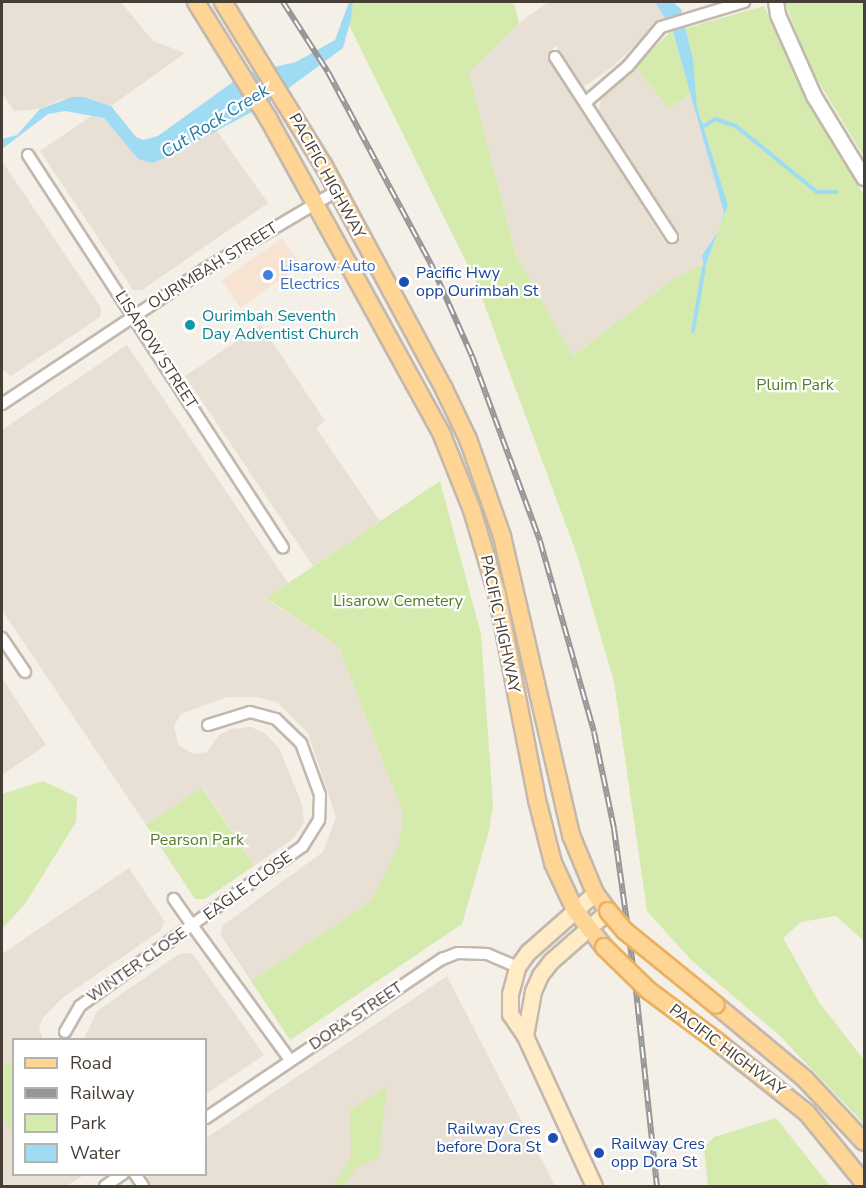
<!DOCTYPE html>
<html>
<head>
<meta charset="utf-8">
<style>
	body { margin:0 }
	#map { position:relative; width:866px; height:1188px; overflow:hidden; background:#f4efe7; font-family:"Nunito Sans",sans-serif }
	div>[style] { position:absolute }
	.residential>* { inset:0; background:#e8e0d4 }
	.commercial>* { inset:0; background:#f7e3d1; transform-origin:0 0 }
	.green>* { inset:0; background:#d5ebad }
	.water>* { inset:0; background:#a0dbf4 }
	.stream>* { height:4px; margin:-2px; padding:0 2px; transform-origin:2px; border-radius:2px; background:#a0dbf4 }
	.roads { filter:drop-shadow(2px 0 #c3b8ac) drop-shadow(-2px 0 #c3b8ac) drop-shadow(0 2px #c3b8ac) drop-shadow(0 -2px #c3b8ac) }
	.minor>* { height:10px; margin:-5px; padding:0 5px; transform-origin:5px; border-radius:5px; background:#fff }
	.tertiary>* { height:14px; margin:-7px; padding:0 7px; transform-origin:7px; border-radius:7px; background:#fff }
	.secondary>* { height:15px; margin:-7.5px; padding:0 7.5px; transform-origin:7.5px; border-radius:7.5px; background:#ffebc6 }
	.primary>* { height:16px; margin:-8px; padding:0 8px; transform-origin:8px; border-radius:8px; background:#ffd595 }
	.rail>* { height:6px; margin-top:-3px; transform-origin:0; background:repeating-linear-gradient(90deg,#fff 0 11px,#969696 0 22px); box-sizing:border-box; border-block:2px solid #969696 }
	.bridges { filter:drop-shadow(2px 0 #eab15f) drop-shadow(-2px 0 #eab15f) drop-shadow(0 2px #eab15f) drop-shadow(0 -2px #eab15f) }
	.primary-bridge>* { height:16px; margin:-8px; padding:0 8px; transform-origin:8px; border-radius:8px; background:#ffd595 }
	.dots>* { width:16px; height:16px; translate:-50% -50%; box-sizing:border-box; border:3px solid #fff; border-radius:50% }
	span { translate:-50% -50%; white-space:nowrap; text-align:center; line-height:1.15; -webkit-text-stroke:4.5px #fff; paint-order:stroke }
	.street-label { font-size:16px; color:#473e35 }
	.shop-label { font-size:16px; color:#366cbe }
	.left { translate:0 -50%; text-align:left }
	.transit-label { font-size:16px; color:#164399 }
	.right { translate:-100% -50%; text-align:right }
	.culture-label { font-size:16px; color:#0d838f }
	.park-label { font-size:16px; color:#507d25 }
	.water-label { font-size:18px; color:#257aa0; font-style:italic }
	.frame { position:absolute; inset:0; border:3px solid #473e35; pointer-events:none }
	.legend { position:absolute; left:12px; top:1038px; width:195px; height:138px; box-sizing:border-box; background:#fff; border:2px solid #b5b2ae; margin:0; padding:8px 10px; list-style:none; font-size:18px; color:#473e35 }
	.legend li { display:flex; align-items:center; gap:12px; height:30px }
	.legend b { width:30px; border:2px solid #b5b2ae }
</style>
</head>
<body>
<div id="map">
	<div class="residential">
		<div style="clip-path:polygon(2px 2px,121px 2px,153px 41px,185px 53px,111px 106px,84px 97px,59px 100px,40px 109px,14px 111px,2px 93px)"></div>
		<div style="clip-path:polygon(548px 2px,655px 2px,663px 11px,666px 16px,611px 68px,583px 87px,556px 46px,547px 54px,666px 244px,680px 237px,599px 110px,601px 95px,635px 67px,669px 108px,691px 94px,724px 213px,718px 232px,702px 255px,703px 264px,673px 279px,573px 356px,516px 255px,469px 73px,519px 23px)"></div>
		<div style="clip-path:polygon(91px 116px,104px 118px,153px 163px,216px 130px,268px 203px,142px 290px,133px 290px,40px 151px)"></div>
		<div style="clip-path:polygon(2px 161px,101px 308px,100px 317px,11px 376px,2px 369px)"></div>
		<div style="clip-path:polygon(261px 325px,325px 421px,316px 428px,380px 521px,313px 566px,185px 376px)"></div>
		<div style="clip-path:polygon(127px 345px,288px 583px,266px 599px,339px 647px,423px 866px,251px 981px,220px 934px,223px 925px,323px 852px,336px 817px,308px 733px,277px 702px,256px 697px,227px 697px,181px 714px,174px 726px,178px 745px,194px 754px,207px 752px,219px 735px,231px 729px,251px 727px,266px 734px,279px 748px,302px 804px,304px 823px,294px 838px,254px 866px,203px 787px,146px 825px,2px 610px,2px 430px)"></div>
		<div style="clip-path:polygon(2px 678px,46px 745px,2px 775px)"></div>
		<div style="clip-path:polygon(129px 868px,165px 922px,160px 931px,61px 999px,42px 1019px,39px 1029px,43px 1039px,14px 1040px,13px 1059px,2px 1067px,2px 954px)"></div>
		<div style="clip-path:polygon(192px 953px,264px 1055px,206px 1094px,206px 1040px,84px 1039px,97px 1011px,179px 954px)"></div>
		<div style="clip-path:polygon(447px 976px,555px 1186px,133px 1186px,151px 1175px,206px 1174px,206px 1138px)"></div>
		<div style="clip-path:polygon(2px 1117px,13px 1135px,14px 1174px,84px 1175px,66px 1186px,2px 1186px)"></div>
	</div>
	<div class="commercial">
		<div style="left:282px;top:238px;width:33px;height:74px;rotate:55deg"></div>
	</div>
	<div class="green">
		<div style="clip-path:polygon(353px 2px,511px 2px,515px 6px,519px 23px,469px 73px,516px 255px,573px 356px,673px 279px,703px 264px,705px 268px,728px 205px,697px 107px,686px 28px,764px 6px,816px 117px,864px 195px,864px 941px,836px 916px,801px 922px,783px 938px,819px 1002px,864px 1060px,864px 1124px,779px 1035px,692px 961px,647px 911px,614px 682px,577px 555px,476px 282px,349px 25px)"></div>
		<div style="clip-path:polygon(785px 2px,864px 2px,864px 157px,808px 64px)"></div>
		<div style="clip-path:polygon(672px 30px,691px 94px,669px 108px,635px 67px)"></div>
		<div style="clip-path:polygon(440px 481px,481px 634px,493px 805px,489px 831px,462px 924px,290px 1040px,251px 981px,372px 900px,399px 844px,403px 814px,339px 647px,266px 598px)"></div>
		<div style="clip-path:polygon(43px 781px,77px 797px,76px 822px,25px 904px,2px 929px,2px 794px)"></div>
		<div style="clip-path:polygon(202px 787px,254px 866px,205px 899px,195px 899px,146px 825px)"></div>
		<div style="clip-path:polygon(13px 1059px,13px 1135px,2px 1117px,2px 1067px)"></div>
		<div style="clip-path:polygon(387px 1086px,379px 1158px,356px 1168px,344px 1186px,333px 1186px,351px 1157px,350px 1110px)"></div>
		<div style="clip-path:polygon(776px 1118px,830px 1186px,708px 1186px,704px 1148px,714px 1137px)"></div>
	</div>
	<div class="water">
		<div style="clip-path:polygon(349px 2px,353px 2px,351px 19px,343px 48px,267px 104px,169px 156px,153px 163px,138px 159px,104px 118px,65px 111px,48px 114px,2px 149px,2px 139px,17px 135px,40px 109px,72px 97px,84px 97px,111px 106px,136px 137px,143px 140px,158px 136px,244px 74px,296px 62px,335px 40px)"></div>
		<div style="clip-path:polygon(655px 2px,673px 2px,681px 9px,693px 60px,697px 107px,728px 205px,704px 270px,702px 255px,718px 232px,724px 213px,673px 32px)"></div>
	</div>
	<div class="stream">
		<div style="left:701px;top:124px;width:4px;rotate:56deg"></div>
		<div style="left:703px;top:127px;width:14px;rotate:-34deg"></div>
		<div style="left:715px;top:119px;width:22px;rotate:18deg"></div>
		<div style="left:736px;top:126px;width:104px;rotate:39.2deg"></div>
		<div style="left:817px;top:192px;width:19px"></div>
		<div style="left:693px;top:331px;width:65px;rotate:-80.2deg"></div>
	</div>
	<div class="roads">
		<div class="minor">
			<div style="left:555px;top:57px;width:215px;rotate:57deg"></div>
			<div style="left:586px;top:102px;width:55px;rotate:-40.6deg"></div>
			<div style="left:628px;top:66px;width:51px;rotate:-49.8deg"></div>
			<div style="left:661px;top:27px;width:87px;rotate:-16.8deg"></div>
			<div style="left:28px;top:155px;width:468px;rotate:57deg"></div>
			<div style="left:2px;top:404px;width:244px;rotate:-33.6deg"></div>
			<div style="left:205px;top:269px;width:153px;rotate:-30.6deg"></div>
			<div style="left:2px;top:638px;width:41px;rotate:55.9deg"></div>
			<div style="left:208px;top:725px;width:44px;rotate:-17.2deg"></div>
			<div style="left:250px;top:712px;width:27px;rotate:15deg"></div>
			<div style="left:276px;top:719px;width:35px;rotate:44deg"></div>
			<div style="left:301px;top:743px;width:55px;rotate:69.9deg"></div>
			<div style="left:320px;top:795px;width:25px;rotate:92deg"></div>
			<div style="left:319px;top:820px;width:31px;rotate:122deg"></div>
			<div style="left:303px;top:846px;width:136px;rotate:144.6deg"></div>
			<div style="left:192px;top:925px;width:167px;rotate:54deg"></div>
			<div style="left:65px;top:1032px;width:30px;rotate:-60deg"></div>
			<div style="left:80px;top:1006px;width:138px;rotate:-35.9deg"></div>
			<div style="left:192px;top:925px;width:32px;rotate:-125deg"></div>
			<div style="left:206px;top:1118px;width:285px;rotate:-34deg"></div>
			<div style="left:442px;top:959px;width:17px;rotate:-21deg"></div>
			<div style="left:458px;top:953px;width:29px;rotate:2deg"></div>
			<div style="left:487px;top:954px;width:33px;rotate:23deg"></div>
			<div style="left:135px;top:1174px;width:14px;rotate:56deg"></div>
			<div style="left:105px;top:1186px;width:22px;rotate:-34deg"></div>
		</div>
		<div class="tertiary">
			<div style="left:776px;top:2px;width:13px;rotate:81deg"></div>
			<div style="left:778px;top:15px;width:89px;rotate:66deg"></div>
			<div style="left:814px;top:96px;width:96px;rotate:58.6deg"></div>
		</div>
		<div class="secondary">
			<div style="left:525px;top:1036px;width:46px;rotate:-79.9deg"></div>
			<div style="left:533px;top:991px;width:17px;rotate:-66deg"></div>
			<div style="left:540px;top:975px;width:18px;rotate:-52deg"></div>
			<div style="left:551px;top:961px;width:76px;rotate:-41.3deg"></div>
			<div style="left:594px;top:1186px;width:165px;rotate:-114.7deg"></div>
			<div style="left:525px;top:1036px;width:27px;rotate:-124deg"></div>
			<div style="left:510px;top:1014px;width:20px;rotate:-90deg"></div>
			<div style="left:510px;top:994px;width:28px;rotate:-75deg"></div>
			<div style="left:517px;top:967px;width:19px;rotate:-54deg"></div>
			<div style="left:528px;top:952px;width:89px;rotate:-41.4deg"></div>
		</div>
		<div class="primary">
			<div style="left:196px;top:2px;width:137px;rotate:58.2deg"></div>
			<div style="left:268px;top:118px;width:362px;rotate:61.2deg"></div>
			<div style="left:442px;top:435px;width:81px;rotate:68.2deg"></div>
			<div style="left:472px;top:510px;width:88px;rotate:73.4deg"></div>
			<div style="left:497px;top:594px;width:210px;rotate:79deg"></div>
			<div style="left:537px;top:800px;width:65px;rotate:75.7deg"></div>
			<div style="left:553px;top:863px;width:52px;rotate:64.9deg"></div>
			<div style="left:575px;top:910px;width:47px;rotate:51.9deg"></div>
			<div style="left:223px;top:2px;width:193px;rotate:58.4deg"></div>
			<div style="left:324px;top:166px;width:253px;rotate:61.7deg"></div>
			<div style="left:444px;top:389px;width:55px;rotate:64.4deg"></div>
			<div style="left:468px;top:439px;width:103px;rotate:70.7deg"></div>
			<div style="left:502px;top:536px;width:307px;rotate:77deg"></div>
			<div style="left:571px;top:835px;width:63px;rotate:67.5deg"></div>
			<div style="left:595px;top:893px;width:22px;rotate:54deg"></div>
			<div style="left:716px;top:1005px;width:116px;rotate:39.7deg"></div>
			<div style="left:805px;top:1079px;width:86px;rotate:46.9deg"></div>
			<div style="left:719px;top:1043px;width:112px;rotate:38.5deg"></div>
			<div style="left:807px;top:1113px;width:90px;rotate:50.8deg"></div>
		</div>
	</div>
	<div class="rail">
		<div style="left:283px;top:2px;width:83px;rotate:57.3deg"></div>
		<div style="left:328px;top:72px;width:218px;rotate:61.8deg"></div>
		<div style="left:431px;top:264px;width:101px;rotate:66deg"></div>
		<div style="left:472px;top:356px;width:197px;rotate:69.8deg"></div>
		<div style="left:540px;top:541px;width:198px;rotate:74.2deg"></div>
		<div style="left:594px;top:732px;width:99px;rotate:78.3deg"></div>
		<div style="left:614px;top:829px;width:153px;rotate:82.1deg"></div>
		<div style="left:635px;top:981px;width:206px;rotate:83.9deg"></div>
	</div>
	<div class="bridges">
		<div class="primary-bridge">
			<div style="left:608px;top:911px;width:26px;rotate:50deg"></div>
			<div style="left:625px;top:931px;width:117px;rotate:39.1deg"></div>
			<div style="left:604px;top:947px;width:62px;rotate:44.3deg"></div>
			<div style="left:648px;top:990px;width:89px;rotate:36.7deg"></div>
		</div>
	</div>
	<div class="dots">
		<div style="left:268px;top:275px;background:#3f7fe0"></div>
		<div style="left:404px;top:282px;background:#1a4fb4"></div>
		<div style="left:190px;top:325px;background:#0f9aa8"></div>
		<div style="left:553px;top:1138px;background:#1a4fb4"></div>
		<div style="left:599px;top:1153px;background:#1a4fb4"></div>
	</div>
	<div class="street-label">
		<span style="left:327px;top:176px;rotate:61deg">PACIFIC HIGHWAY</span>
		<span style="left:213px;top:266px;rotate:-32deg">OURIMBAH STREET</span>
		<span style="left:156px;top:350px;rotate:57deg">LISAROW STREET</span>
		<span style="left:500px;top:624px;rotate:78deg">PACIFIC HIGHWAY</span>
		<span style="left:248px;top:886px;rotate:-36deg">EAGLE CLOSE</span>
		<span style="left:137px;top:965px;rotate:-35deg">WINTER CLOSE</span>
		<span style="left:356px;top:1016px;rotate:-34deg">DORA STREET</span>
		<span style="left:727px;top:1050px;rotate:37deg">PACIFIC HIGHWAY</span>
	</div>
	<div class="shop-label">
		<span class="left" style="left:280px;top:275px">Lisarow Auto<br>Electrics</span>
	</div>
	<div class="transit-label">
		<span class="left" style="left:416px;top:282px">Pacific Hwy<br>opp Ourimbah St</span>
		<span class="right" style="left:541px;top:1138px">Railway Cres<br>before Dora St</span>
		<span class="left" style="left:611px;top:1153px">Railway Cres<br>opp Dora St</span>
	</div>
	<div class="culture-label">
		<span class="left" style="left:202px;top:325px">Ourimbah Seventh<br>Day Adventist Church</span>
	</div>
	<div class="park-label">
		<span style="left:795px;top:385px">Pluim Park</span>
		<span style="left:398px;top:601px">Lisarow Cemetery</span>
		<span style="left:197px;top:840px">Pearson Park</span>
	</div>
	<div class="water-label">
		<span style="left:215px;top:121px;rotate:-32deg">Cut Rock Creek</span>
	</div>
	<div class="frame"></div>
	<ul class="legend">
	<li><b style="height:8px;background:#ffd595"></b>Road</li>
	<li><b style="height:8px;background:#969696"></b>Railway</li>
	<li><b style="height:16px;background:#d5ebad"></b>Park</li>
	<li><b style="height:16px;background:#a0dbf4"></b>Water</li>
	</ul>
</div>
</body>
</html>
